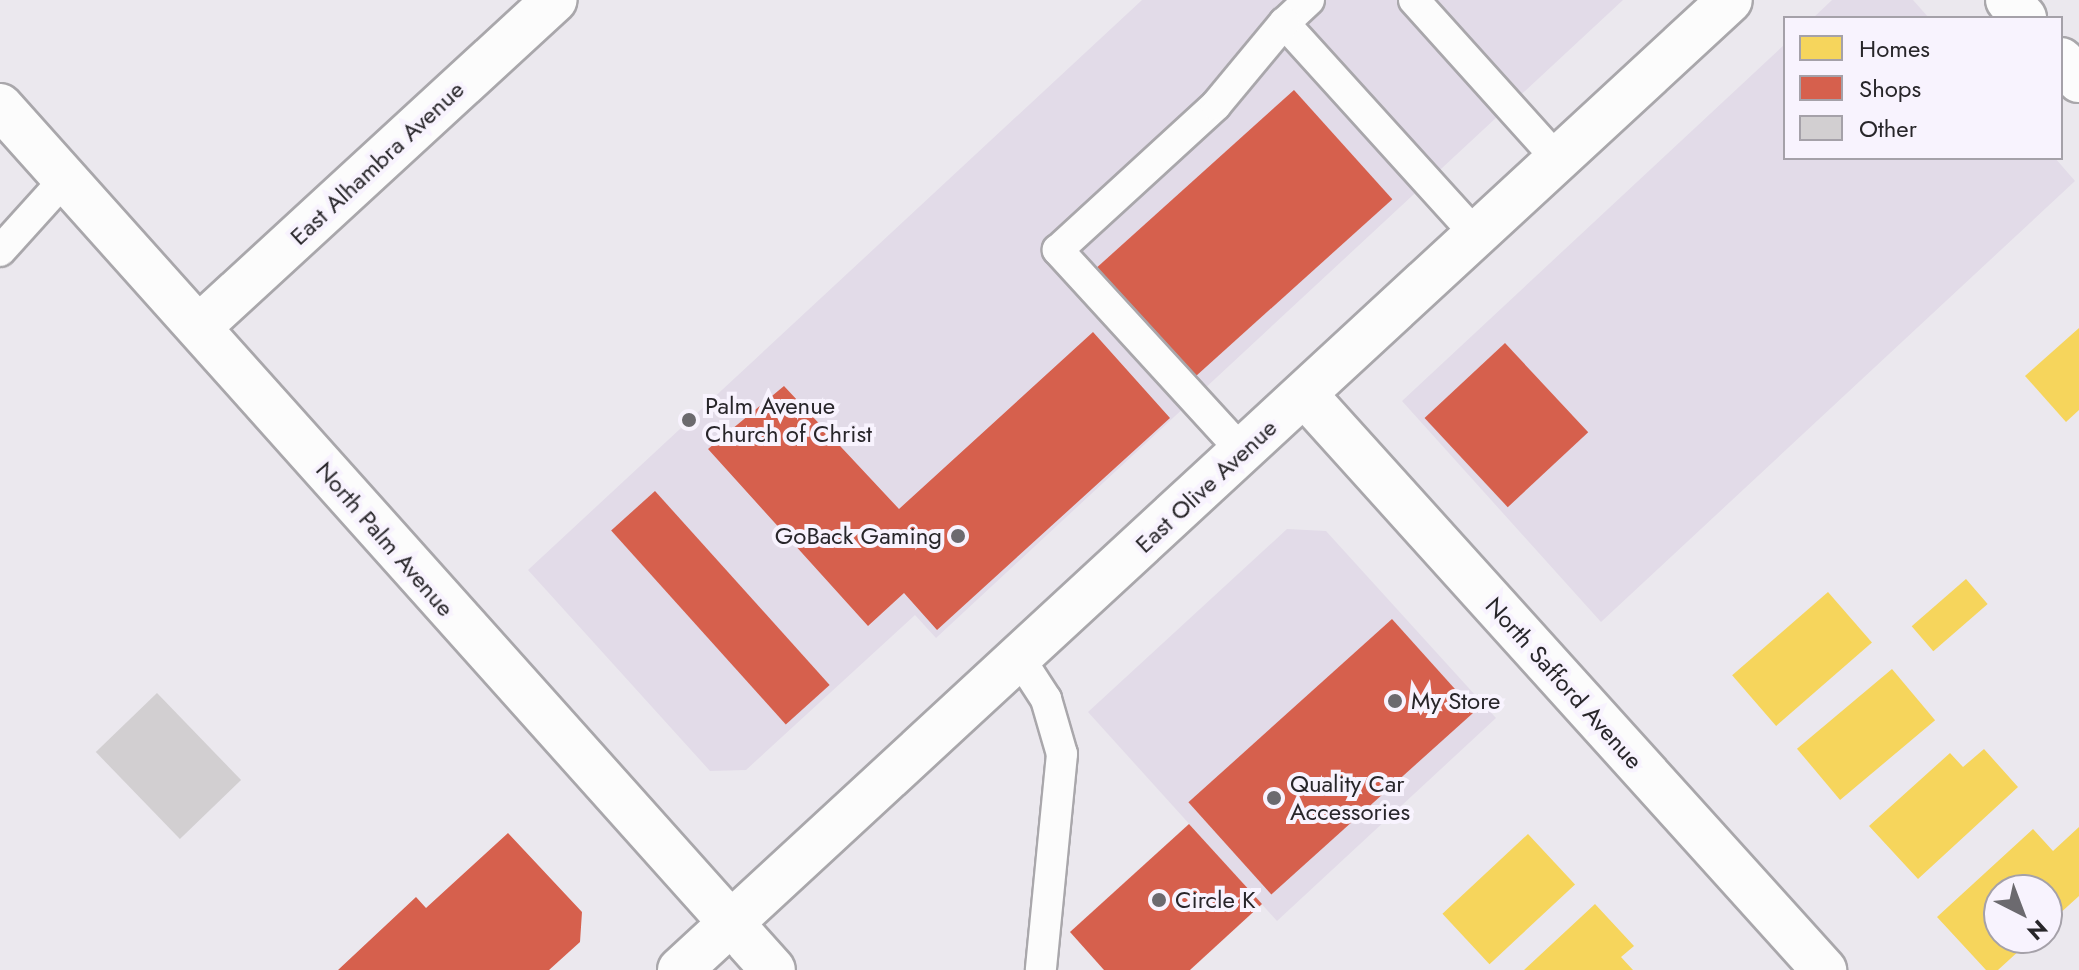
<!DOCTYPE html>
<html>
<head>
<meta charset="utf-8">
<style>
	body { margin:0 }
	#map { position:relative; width:2079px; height:970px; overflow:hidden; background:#ebe8ee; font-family:Jost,sans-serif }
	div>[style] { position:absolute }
	.built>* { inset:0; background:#e2dbe8 }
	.homes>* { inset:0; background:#f6d55c; transform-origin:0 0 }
	.shops>* { inset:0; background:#d6604d; transform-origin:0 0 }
	.building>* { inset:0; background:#d2cfd1; transform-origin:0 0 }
	.roads { filter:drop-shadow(2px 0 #a9a7ab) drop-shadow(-2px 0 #a9a7ab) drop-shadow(0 2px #a9a7ab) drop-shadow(0 -2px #a9a7ab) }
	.lane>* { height:30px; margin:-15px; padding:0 15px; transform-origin:15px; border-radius:15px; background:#fcfcfc }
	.street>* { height:44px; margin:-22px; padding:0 22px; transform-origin:22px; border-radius:22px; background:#fcfcfc }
	.secondary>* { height:44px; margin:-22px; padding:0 22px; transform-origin:22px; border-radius:22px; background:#fcfcfc }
	.dots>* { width:22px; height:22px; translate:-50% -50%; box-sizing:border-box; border:4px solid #f8f3fe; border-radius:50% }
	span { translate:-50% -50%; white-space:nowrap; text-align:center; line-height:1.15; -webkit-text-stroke:8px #f8f3fe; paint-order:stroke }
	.street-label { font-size:24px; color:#28262a }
	.poi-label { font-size:24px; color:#28262a }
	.left { translate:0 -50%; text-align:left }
	.right { translate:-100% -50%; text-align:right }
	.legend { position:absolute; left:1783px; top:16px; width:280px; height:144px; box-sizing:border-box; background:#f8f3fe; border:2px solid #a5a1a9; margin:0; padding:10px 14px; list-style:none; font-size:24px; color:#28262a }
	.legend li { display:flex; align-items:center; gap:16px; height:40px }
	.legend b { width:40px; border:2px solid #a5a1a9 }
	.north { position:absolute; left:1983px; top:874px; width:80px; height:80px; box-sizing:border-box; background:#f8f3fe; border:2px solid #a5a1a9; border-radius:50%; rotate:138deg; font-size:22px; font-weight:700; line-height:32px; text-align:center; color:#28262a }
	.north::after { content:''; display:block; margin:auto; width:28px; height:36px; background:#6c6a6f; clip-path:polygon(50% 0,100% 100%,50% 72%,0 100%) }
</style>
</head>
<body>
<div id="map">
	<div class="built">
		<div style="clip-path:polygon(1142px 0,1623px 0,936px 638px,915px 615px,746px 770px,710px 771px,528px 570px)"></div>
		<div style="clip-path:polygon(1832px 0,1913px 0,1929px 18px,1813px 18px)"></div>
		<div style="clip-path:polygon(1785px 44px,1785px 158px,2055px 158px,2075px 181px,1601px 622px,1402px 401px)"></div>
		<div style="clip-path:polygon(1287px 529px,1326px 531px,1496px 718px,1277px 921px,1088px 712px)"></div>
	</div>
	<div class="homes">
		<div style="clip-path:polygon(2079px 328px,2079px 410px,2066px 422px,2025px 376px)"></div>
		<div style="left:1966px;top:579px;width:33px;height:72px;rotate:49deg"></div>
		<div style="left:1828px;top:592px;width:67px;height:127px;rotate:49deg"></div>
		<div style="left:1892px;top:669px;width:67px;height:124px;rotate:50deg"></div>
		<div style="clip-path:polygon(1984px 749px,2018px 787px,1918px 879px,1869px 826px,1950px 753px,1963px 767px)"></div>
		<div style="clip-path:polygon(2079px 827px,2079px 896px,2047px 925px,2047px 890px,1999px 890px,1999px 938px,2033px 938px,1998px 970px,1986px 970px,1937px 917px,2033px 829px,2053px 851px)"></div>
		<div style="left:1528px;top:834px;width:69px;height:117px;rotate:47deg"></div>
		<div style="clip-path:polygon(1595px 904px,1634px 946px,1621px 957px,1633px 970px,1524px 970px)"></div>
	</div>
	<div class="shops">
		<div style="left:1294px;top:90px;width:147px;height:278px;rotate:48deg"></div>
		<div style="clip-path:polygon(1093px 332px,1170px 418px,937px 630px,904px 593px,868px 626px,708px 449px,784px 386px,899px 509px)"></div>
		<div style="left:1505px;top:343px;width:122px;height:110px;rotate:47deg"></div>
		<div style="left:655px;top:491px;width:261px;height:59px;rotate:48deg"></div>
		<div style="left:1392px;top:619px;width:124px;height:274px;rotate:48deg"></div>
		<div style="clip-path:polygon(1189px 824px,1262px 904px,1190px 970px,1104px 970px,1070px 932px)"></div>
		<div style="clip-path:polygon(508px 833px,582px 912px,580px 942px,549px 970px,338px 970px,416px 897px,426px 908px)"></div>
	</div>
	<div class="building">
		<div style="left:157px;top:693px;width:121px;height:85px;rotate:46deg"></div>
	</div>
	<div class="roads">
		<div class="lane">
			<div style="left:1309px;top:0;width:34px;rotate:137deg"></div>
			<div style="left:1284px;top:23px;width:287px;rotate:47.8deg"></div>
			<div style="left:1414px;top:0;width:215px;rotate:48deg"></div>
			<div style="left:0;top:251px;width:97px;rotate:-47.9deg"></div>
			<div style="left:1242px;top:451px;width:273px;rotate:-132.5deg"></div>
			<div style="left:1058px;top:250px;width:214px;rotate:-42.5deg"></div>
			<div style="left:1216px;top:105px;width:107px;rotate:-50.3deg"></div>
			<div style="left:1020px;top:659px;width:48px;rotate:57deg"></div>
			<div style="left:1046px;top:699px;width:57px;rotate:73.8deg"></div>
			<div style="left:1062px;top:754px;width:217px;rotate:95.6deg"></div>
		</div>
		<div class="street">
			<div style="left:2008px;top:0;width:24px;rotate:48deg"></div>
			<div style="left:2061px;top:60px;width:27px;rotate:48deg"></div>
			<div style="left:199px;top:327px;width:483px;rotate:-42.6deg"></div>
			<div style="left:1305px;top:395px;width:775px;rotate:47.93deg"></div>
		</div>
		<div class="secondary">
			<div style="left:0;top:106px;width:1159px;rotate:48.18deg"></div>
			<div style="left:680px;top:970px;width:1429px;rotate:-42.73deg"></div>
		</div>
	</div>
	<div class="dots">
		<div style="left:689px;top:420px;background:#6c6a6f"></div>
		<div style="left:958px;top:536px;background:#6c6a6f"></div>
		<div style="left:1395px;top:701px;background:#6c6a6f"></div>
		<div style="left:1274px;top:798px;background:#6c6a6f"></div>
		<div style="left:1159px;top:900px;background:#6c6a6f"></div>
	</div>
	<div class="street-label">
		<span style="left:377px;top:163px;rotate:-43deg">East Alhambra Avenue</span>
		<span style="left:1206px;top:486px;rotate:-43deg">East Olive Avenue</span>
		<span style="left:385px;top:539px;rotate:49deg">North Palm Avenue</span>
		<span style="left:1564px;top:683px;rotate:48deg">North Safford Avenue</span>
	</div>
	<div class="poi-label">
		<span class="left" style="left:705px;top:420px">Palm Avenue<br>Church of Christ</span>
		<span class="right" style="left:942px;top:536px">GoBack Gaming</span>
		<span class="left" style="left:1411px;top:701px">My Store</span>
		<span class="left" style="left:1290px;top:798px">Quality Car<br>Accessories</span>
		<span class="left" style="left:1175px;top:900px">Circle K</span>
	</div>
	<ul class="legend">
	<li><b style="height:22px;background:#f6d55c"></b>Homes</li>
	<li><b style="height:22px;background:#d6604d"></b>Shops</li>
	<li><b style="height:22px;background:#d2cfd1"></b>Other</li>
	</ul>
	<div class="north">N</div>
</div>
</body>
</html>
